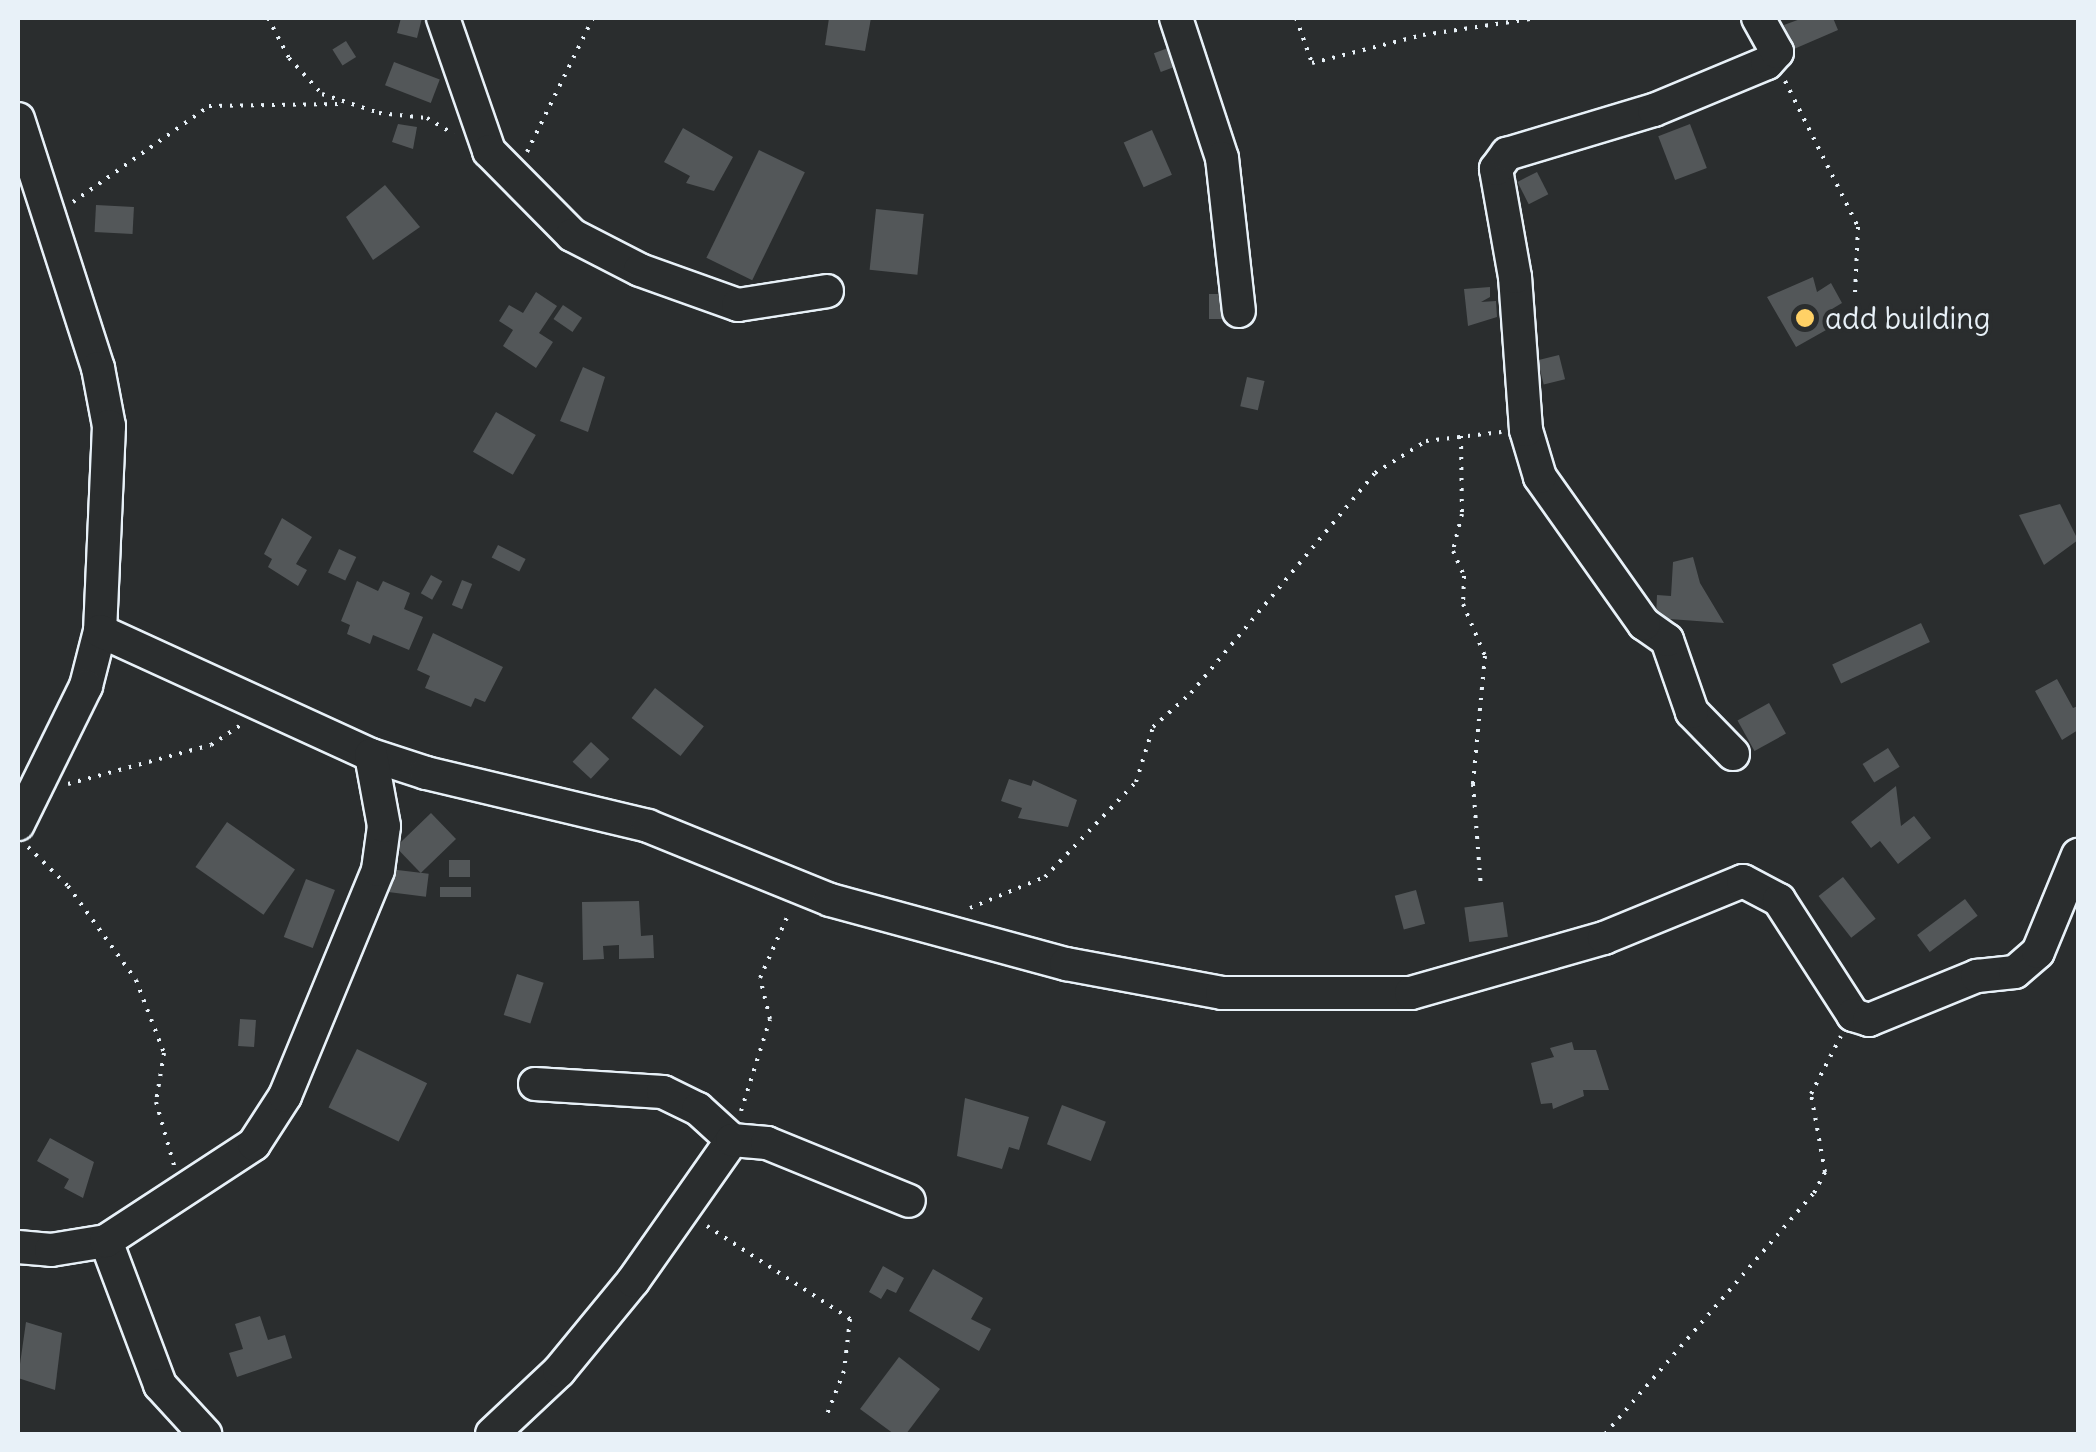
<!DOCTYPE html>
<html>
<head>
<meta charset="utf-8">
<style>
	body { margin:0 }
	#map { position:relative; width:2096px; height:1452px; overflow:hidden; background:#2a2d2e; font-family:Delius,sans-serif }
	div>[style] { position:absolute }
	.building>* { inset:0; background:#535759; transform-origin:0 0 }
	.path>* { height:4px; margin-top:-2px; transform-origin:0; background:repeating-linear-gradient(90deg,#e8f1f8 0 2.5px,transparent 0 10.5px) }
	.roads { filter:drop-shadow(2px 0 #e8f1f8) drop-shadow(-2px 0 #e8f1f8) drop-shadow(0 2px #e8f1f8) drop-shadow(0 -2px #e8f1f8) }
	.minor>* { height:32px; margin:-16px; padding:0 16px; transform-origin:16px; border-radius:16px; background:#2a2d2e }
	.dots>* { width:28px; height:28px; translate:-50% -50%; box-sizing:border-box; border:5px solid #2a2d2e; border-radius:50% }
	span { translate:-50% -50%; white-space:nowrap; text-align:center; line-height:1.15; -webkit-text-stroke:8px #2a2d2e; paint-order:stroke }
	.poi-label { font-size:30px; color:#e8f1f8 }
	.left { translate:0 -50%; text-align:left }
	.frame { position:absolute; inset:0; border:20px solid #e8f1f8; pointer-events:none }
</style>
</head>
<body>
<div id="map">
	<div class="building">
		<div style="clip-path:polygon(401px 18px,422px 18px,417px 38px,397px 33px)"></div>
		<div style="clip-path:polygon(829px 18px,871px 18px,865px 51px,825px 45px)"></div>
		<div style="clip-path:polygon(1803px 18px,1833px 18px,1838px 30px,1794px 49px,1784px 25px)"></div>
		<div style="left:346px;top:41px;width:19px;height:16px;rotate:58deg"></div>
		<div style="left:1168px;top:48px;width:20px;height:15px;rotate:70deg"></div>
		<div style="left:394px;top:62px;width:49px;height:25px;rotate:21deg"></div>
		<div style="clip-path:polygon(398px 124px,417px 127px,413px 149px,392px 142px)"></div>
		<div style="left:1690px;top:124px;width:47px;height:34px;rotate:69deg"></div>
		<div style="clip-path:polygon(683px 128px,733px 157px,714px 191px,686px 183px,690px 176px,664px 162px)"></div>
		<div style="left:1152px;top:130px;width:49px;height:31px;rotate:66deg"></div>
		<div style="left:759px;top:150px;width:51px;height:120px;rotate:26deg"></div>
		<div style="left:1537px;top:172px;width:25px;height:22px;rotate:63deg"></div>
		<div style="clip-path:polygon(385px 185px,420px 227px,373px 260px,346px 217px)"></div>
		<div style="left:96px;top:205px;width:38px;height:27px;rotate:3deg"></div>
		<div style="left:876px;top:209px;width:48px;height:61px;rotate:6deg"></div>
		<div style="clip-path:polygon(1813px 277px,1817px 292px,1831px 283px,1842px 303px,1827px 312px,1835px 325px,1796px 347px,1767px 297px)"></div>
		<div style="clip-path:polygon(1490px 287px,1490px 297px,1481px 302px,1496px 301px,1497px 317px,1468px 326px,1464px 289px)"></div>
		<div style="clip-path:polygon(536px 292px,557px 306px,539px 333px,553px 342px,536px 368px,503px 346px,513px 330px,499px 321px,509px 305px,523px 313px)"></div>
		<div style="left:1209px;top:294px;width:16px;height:25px"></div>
		<div style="left:563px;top:305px;width:23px;height:17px;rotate:34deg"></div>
		<div style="left:1559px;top:355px;width:25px;height:22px;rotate:76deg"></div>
		<div style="clip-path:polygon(583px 367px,605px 377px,588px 432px,560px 421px)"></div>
		<div style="left:1247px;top:377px;width:18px;height:30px;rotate:13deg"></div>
		<div style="left:496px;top:412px;width:46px;height:46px;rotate:30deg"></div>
		<div style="clip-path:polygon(2060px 504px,2078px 540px,2044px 565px,2019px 515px)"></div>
		<div style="clip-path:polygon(282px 518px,312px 537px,296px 564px,307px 570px,298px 586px,268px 567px,272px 559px,264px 554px)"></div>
		<div style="left:498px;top:545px;width:31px;height:14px;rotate:27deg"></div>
		<div style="left:339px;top:549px;width:19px;height:26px;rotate:25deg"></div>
		<div style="clip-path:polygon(1693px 557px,1700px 583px,1724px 623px,1656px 618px,1657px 595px,1671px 596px,1673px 562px)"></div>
		<div style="left:431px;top:575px;width:13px;height:21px;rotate:29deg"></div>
		<div style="left:462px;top:580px;width:11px;height:27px;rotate:22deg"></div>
		<div style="clip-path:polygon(357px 581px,378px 591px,383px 581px,410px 593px,404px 609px,423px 617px,409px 650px,373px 635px,370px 644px,347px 634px,350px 625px,341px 621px)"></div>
		<div style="left:1921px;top:623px;width:21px;height:98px;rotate:65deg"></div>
		<div style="clip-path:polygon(433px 633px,503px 667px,485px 702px,475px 698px,471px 707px,425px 688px,430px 676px,417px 670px)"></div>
		<div style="clip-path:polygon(2057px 679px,2073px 708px,2078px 706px,2078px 730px,2062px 740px,2035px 691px)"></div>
		<div style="left:655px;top:688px;width:62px;height:38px;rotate:38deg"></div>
		<div style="left:1769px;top:703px;width:35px;height:36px;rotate:61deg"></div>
		<div style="left:591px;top:742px;width:25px;height:27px;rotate:43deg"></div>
		<div style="left:1888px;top:748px;width:22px;height:30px;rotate:58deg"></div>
		<div style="clip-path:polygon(1009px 779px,1031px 786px,1033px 780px,1077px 800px,1068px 827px,1018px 818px,1022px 808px,1001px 801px)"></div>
		<div style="clip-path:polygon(1896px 786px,1901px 826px,1914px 816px,1931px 838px,1898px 864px,1880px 841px,1871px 848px,1851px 822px)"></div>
		<div style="left:431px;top:813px;width:36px;height:49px;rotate:46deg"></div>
		<div style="left:227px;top:822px;width:83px;height:55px;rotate:35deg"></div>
		<div style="left:470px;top:860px;width:17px;height:21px;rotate:90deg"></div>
		<div style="left:389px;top:869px;width:40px;height:23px;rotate:7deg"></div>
		<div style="left:1843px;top:877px;width:53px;height:31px;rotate:52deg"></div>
		<div style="left:306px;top:879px;width:31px;height:62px;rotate:21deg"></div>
		<div style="left:471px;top:887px;width:10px;height:31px;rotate:90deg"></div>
		<div style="left:1416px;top:890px;width:35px;height:22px;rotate:75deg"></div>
		<div style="left:1965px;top:899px;width:21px;height:60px;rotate:53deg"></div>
		<div style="clip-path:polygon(639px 901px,641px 936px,653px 935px,654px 958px,619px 959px,619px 945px,603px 946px,604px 959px,583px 960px,582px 902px)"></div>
		<div style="left:1503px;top:902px;width:35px;height:39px;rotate:82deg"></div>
		<div style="left:517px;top:974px;width:28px;height:43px;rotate:18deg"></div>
		<div style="left:240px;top:1019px;width:16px;height:27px;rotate:4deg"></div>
		<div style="clip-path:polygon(1572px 1042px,1574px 1050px,1596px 1050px,1609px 1090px,1583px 1090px,1584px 1096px,1553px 1109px,1552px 1103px,1541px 1104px,1531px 1063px,1554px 1057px,1550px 1048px)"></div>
		<div style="left:357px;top:1049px;width:78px;height:65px;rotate:26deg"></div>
		<div style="clip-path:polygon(965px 1098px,1029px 1117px,1019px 1150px,1009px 1147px,1002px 1169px,957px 1156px)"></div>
		<div style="left:1062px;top:1105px;width:47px;height:42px;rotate:21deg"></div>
		<div style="clip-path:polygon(50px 1138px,94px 1162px,83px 1198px,64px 1188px,69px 1179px,37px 1161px)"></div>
		<div style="clip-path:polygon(883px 1266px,904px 1278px,896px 1293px,887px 1289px,881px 1299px,869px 1292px)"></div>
		<div style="clip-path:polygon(933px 1269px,983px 1298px,971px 1319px,991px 1329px,979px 1351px,909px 1311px)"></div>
		<div style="clip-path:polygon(260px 1316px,268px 1340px,285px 1335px,292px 1358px,237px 1377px,229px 1353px,243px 1349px,235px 1324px)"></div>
		<div style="clip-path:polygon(26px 1322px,62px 1333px,55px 1390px,18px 1378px)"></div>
		<div style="clip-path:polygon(899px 1357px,940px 1389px,906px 1434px,894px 1434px,860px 1409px)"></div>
	</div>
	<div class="path">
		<div style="left:268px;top:18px;width:45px;rotate:62.3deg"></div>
		<div style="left:289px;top:58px;width:49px;rotate:47.5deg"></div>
		<div style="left:322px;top:94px;width:60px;rotate:18.4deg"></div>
		<div style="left:379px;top:113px;width:48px;rotate:5.9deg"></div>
		<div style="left:427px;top:118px;width:31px;rotate:31deg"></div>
		<div style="left:1296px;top:18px;width:48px;rotate:70.4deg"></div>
		<div style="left:1312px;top:63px;width:114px;rotate:-14.2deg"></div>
		<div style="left:1423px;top:35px;width:115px;rotate:-8.5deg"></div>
		<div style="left:1785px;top:81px;width:163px;rotate:63.4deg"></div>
		<div style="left:1858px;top:227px;width:66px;rotate:92.6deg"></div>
		<div style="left:527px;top:152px;width:149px;rotate:-63.8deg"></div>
		<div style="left:73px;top:202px;width:166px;rotate:-35.2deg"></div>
		<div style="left:209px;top:106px;width:132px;rotate:-0.9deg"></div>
		<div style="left:1461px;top:436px;width:78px;rotate:89.3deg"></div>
		<div style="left:1462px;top:514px;width:38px;rotate:104deg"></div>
		<div style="left:1453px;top:551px;width:27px;rotate:66deg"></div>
		<div style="left:1464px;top:576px;width:28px;rotate:92deg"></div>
		<div style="left:1463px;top:604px;width:56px;rotate:67.1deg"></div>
		<div style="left:1485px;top:656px;width:129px;rotate:95.4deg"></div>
		<div style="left:1473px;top:784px;width:103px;rotate:85.6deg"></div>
		<div style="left:68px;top:784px;width:148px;rotate:-15.3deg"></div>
		<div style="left:211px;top:745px;width:37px;rotate:-34deg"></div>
		<div style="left:28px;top:847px;width:56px;rotate:44.3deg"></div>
		<div style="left:68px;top:886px;width:116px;rotate:54.1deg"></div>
		<div style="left:136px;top:980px;width:78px;rotate:69deg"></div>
		<div style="left:164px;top:1053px;width:50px;rotate:99.3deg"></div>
		<div style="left:156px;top:1102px;width:66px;rotate:74.1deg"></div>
		<div style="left:970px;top:908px;width:81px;rotate:-22.5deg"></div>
		<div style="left:1045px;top:877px;width:132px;rotate:-46.2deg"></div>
		<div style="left:1136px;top:782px;width:58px;rotate:-72.8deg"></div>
		<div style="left:1153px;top:727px;width:51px;rotate:-41.8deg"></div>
		<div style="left:1191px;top:693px;width:287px;rotate:-50.1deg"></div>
		<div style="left:1375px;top:473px;width:60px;rotate:-32.1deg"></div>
		<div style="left:1426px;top:441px;width:76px;rotate:-6.8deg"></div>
		<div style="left:741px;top:1111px;width:96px;rotate:-72.5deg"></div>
		<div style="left:770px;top:1019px;width:42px;rotate:-103.7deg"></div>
		<div style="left:760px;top:978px;width:71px;rotate:-66deg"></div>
		<div style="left:707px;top:1226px;width:171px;rotate:33deg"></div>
		<div style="left:850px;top:1319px;width:52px;rotate:96.6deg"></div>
		<div style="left:844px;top:1371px;width:49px;rotate:111.4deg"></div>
		<div style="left:1605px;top:1434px;width:319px;rotate:-49.1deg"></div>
		<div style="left:1814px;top:1193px;width:24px;rotate:-62deg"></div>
		<div style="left:1825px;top:1172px;width:79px;rotate:-100.2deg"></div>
		<div style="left:1811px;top:1094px;width:65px;rotate:-62.7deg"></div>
	</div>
	<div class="roads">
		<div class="minor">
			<div style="left:443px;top:18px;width:141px;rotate:70.9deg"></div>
			<div style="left:489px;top:151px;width:118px;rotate:45.3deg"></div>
			<div style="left:572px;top:235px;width:76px;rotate:27.2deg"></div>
			<div style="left:640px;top:270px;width:104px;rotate:19.7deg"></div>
			<div style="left:738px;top:305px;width:90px;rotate:-8.9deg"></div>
			<div style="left:1176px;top:18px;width:147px;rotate:71.8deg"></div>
			<div style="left:1222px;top:158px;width:154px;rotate:83.7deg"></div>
			<div style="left:18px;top:119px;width:262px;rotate:72.2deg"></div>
			<div style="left:98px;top:368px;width:59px;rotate:79.3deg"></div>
			<div style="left:109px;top:426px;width:205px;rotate:92.5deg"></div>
			<div style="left:100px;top:631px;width:57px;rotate:104.3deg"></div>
			<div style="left:86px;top:686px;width:154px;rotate:116.2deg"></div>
			<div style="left:100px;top:631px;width:298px;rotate:24.6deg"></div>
			<div style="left:371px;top:755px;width:58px;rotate:18.1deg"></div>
			<div style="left:426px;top:773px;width:228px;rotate:13.4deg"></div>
			<div style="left:648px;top:826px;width:196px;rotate:22.1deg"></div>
			<div style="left:830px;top:900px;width:245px;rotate:15.2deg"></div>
			<div style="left:1066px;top:964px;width:159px;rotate:10.5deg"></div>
			<div style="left:1222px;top:993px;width:189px"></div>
			<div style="left:1411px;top:993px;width:201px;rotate:-15.9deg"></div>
			<div style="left:1604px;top:938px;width:150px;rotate:-22.3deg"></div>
			<div style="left:1743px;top:881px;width:41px;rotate:27.8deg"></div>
			<div style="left:1779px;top:900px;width:137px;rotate:57.2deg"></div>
			<div style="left:1853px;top:1015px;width:17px;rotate:17deg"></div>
			<div style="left:1869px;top:1020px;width:117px;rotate:-22.2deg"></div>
			<div style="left:1977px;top:976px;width:38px;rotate:-6deg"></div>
			<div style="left:2015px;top:972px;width:30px;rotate:-41deg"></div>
			<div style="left:2038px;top:952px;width:105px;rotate:-67.6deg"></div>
			<div style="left:1733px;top:754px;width:59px;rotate:-134.3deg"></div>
			<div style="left:1692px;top:712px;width:76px;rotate:-109.1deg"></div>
			<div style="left:1667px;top:640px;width:28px;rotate:-145deg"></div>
			<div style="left:1644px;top:624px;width:180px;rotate:-125.3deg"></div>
			<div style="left:1540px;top:477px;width:49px;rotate:-106.6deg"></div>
			<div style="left:1526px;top:430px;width:153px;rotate:-94.1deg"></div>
			<div style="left:1515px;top:277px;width:110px;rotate:-100deg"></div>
			<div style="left:1496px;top:169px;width:19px;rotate:-54deg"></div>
			<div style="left:1507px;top:154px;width:153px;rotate:-16.7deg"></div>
			<div style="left:1654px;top:110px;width:122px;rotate:-22.6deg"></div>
			<div style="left:1767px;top:63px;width:15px;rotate:-48deg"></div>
			<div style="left:1777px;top:52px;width:39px;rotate:-119deg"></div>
			<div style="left:535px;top:1084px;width:128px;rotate:3.6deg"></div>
			<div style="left:663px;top:1092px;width:39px;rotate:26deg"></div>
			<div style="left:698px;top:1109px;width:46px;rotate:42.4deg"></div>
			<div style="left:106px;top:1241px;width:154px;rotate:69.4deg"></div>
			<div style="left:160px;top:1385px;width:67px;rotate:47.4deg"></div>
			<div style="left:18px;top:1247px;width:33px;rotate:5deg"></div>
			<div style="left:51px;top:1250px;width:56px;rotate:-9.3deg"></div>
			<div style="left:106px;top:1241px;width:177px;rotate:-33.2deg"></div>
			<div style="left:254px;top:1144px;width:57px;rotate:-57.1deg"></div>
			<div style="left:285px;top:1096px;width:244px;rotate:-67.6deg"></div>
			<div style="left:378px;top:870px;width:44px;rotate:-82.2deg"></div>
			<div style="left:384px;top:826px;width:72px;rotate:-100.4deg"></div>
			<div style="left:492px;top:1434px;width:92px;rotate:-43.2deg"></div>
			<div style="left:559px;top:1371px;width:117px;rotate:-50.6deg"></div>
			<div style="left:633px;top:1281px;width:172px;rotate:-54.9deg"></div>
			<div style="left:732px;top:1140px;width:35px;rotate:5deg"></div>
			<div style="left:767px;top:1143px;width:153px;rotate:22.2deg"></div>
		</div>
	</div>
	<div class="dots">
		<div style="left:1805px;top:318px;background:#ffd166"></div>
	</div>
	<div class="poi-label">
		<span class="left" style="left:1825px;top:318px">add building</span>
	</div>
	<div class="frame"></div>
</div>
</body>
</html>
